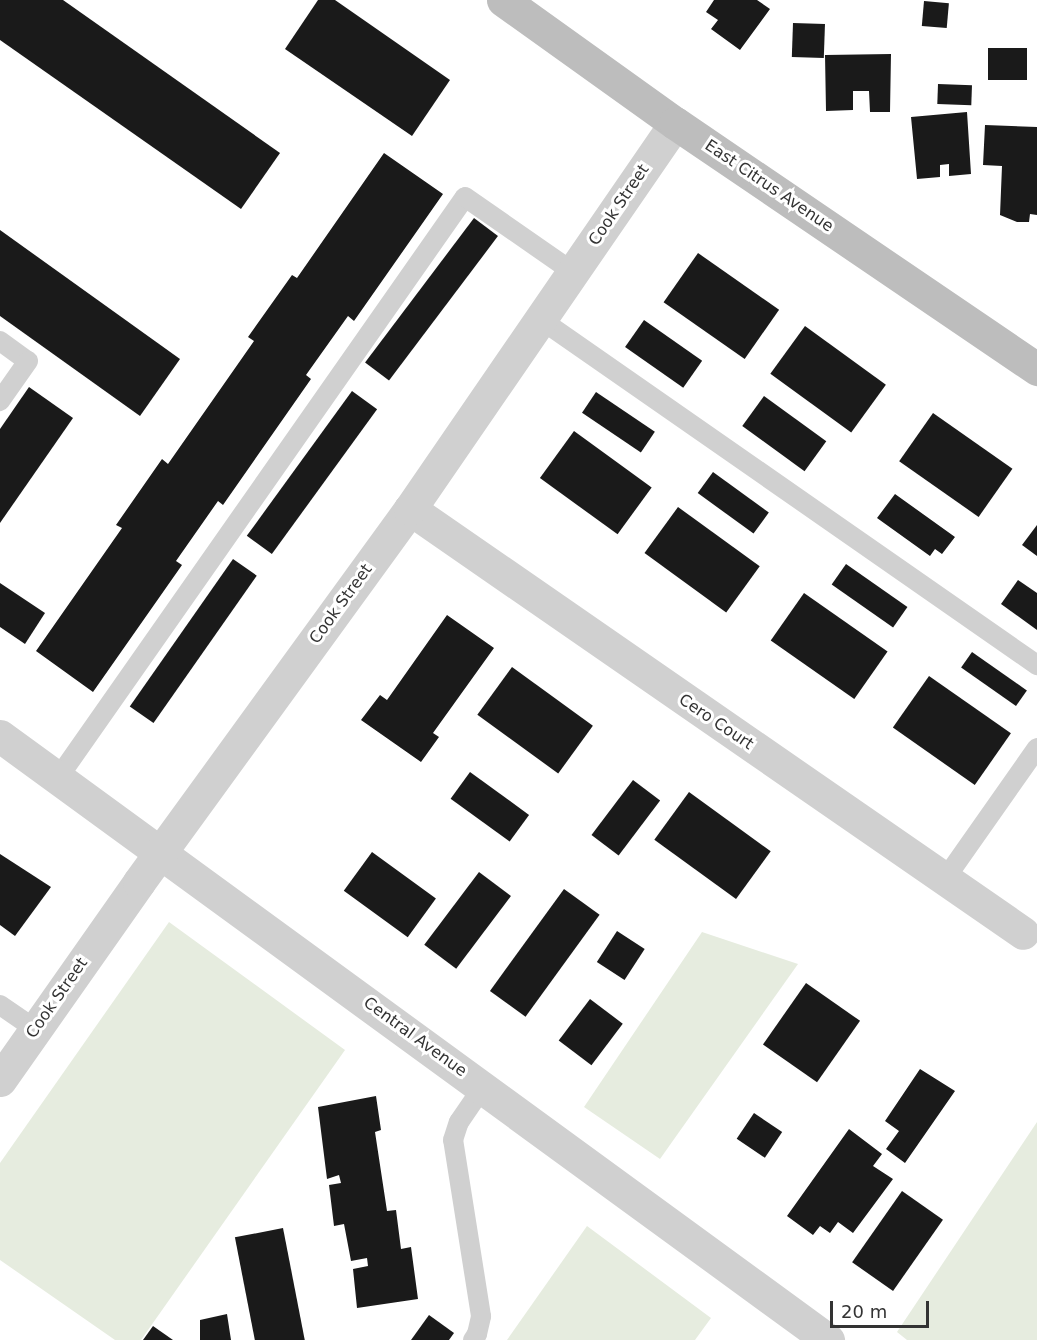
<!DOCTYPE html>
<html>
<head>
<meta charset="utf-8">
<style>
	body { margin:0 }
	#map { position:relative; width:1037px; height:1340px; overflow:hidden; background:#fff; font-family:"DejaVu Sans",sans-serif }
	div>[style] { position:absolute }
	.green>* { inset:0; background:#e6ecdf }
	.building>* { inset:0; background:#1a1a1a; transform-origin:0 0 }
	.lane>* { height:20px; margin:-10px; padding:0 10px; transform-origin:10px; border-radius:10px; background:#d0d0d0 }
	.street>* { height:33px; margin:-16.5px; padding:0 16.5px; transform-origin:16.5px; border-radius:16.5px; background:#d0d0d0 }
	.secondary>* { height:33px; margin:-16.5px; padding:0 16.5px; transform-origin:16.5px; border-radius:16.5px; background:#bdbdbd }
	span { translate:-50% -50%; white-space:nowrap; text-align:center; line-height:1.15; -webkit-text-stroke:6px #fff; paint-order:stroke }
	.street-label { font-size:16px; color:#333 }
	.scale { position:absolute; left:830px; top:1301px; width:99px; height:27px; box-sizing:border-box; border:3px solid #333; border-top:0; padding-left:8px; font-size:18px; line-height:21px; white-space:nowrap; color:#333; -webkit-text-stroke:4px #fff; paint-order:stroke }
</style>
</head>
<body>
<div id="map">
	<div class="green">
		<div style="clip-path:polygon(169px 922px,345px 1050px,141px 1340px,115px 1340px,0 1260px,0 1163px)"></div>
		<div style="clip-path:polygon(702px 932px,798px 964px,660px 1159px,584px 1107px)"></div>
		<div style="clip-path:polygon(1037px 1122px,1037px 1340px,907px 1340px,897px 1332px)"></div>
		<div style="clip-path:polygon(587px 1226px,711px 1318px,695px 1340px,507px 1340px)"></div>
	</div>
	<div class="building">
		<div style="clip-path:polygon(0 0,63px 0,280px 153px,241px 209px,0 40px)"></div>
		<div style="clip-path:polygon(318px 0,335px 0,450px 80px,412px 136px,285px 49px)"></div>
		<div style="clip-path:polygon(714px 0,757px 0,770px 9px,740px 50px,711px 29px,718px 20px,706px 12px)"></div>
		<div style="left:924px;top:1px;width:25px;height:25px;rotate:5deg"></div>
		<div style="left:793px;top:23px;width:32px;height:34px;rotate:2deg"></div>
		<div style="left:988px;top:48px;width:39px;height:32px"></div>
		<div style="clip-path:polygon(891px 54px,890px 112px,870px 112px,869px 91px,853px 91px,853px 110px,826px 111px,825px 55px)"></div>
		<div style="left:938px;top:84px;width:34px;height:20px;rotate:2deg"></div>
		<div style="clip-path:polygon(967px 112px,971px 174px,949px 176px,949px 164px,940px 165px,940px 177px,917px 179px,911px 117px)"></div>
		<div style="clip-path:polygon(985px 125px,1037px 127px,1037px 215px,1030px 214px,1029px 222px,1017px 222px,1000px 215px,1002px 166px,983px 165px)"></div>
		<div style="clip-path:polygon(384px 153px,443px 194px,354px 321px,348px 316px,306px 375px,311px 379px,223px 505px,218px 501px,176px 561px,182px 565px,93px 692px,36px 651px,122px 528px,116px 525px,162px 459px,168px 464px,254px 341px,248px 337px,292px 275px,297px 278px)"></div>
		<div style="left:474px;top:218px;width:30px;height:181px;rotate:37deg"></div>
		<div style="clip-path:polygon(0 230px,180px 359px,140px 416px,0 316px)"></div>
		<div style="left:698px;top:253px;width:99px;height:60px;rotate:35deg"></div>
		<div style="left:644px;top:320px;width:71px;height:33px;rotate:35deg"></div>
		<div style="left:805px;top:326px;width:100px;height:59px;rotate:36deg"></div>
		<div style="clip-path:polygon(29px 387px,73px 418px,0 523px,0 429px)"></div>
		<div style="left:352px;top:391px;width:31px;height:179px;rotate:36deg"></div>
		<div style="left:596px;top:392px;width:71px;height:25px;rotate:34deg"></div>
		<div style="left:764px;top:396px;width:77px;height:37px;rotate:36deg"></div>
		<div style="left:933px;top:413px;width:97px;height:59px;rotate:35deg"></div>
		<div style="left:574px;top:431px;width:96px;height:58px;rotate:36deg"></div>
		<div style="left:713px;top:472px;width:69px;height:26px;rotate:36deg"></div>
		<div style="clip-path:polygon(895px 494px,955px 537px,942px 554px,935px 549px,930px 556px,877px 518px)"></div>
		<div style="left:678px;top:507px;width:101px;height:57px;rotate:36deg"></div>
		<div style="clip-path:polygon(1037px 525px,1037px 556px,1022px 545px)"></div>
		<div style="left:233px;top:559px;width:29px;height:180px;rotate:35deg"></div>
		<div style="left:846px;top:564px;width:75px;height:25px;rotate:35deg"></div>
		<div style="clip-path:polygon(1018px 580px,1037px 593px,1037px 630px,1001px 604px)"></div>
		<div style="clip-path:polygon(0 583px,45px 613px,25px 644px,0 627px)"></div>
		<div style="left:804px;top:593px;width:102px;height:58px;rotate:35deg"></div>
		<div style="clip-path:polygon(447px 615px,494px 648px,433px 733px,439px 737px,421px 762px,361px 720px,380px 695px,387px 700px)"></div>
		<div style="left:972px;top:652px;width:67px;height:19px;rotate:35deg"></div>
		<div style="left:512px;top:667px;width:100px;height:59px;rotate:36deg"></div>
		<div style="left:929px;top:676px;width:100px;height:63px;rotate:35deg"></div>
		<div style="left:470px;top:772px;width:73px;height:33px;rotate:36deg"></div>
		<div style="left:633px;top:780px;width:34px;height:69px;rotate:37deg"></div>
		<div style="left:689px;top:792px;width:101px;height:59px;rotate:36deg"></div>
		<div style="left:372px;top:852px;width:79px;height:48px;rotate:36deg"></div>
		<div style="clip-path:polygon(0 854px,51px 887px,15px 936px,0 925px)"></div>
		<div style="left:479px;top:872px;width:40px;height:91px;rotate:37deg"></div>
		<div style="left:564px;top:889px;width:44px;height:126px;rotate:36deg"></div>
		<div style="left:617px;top:931px;width:33px;height:37px;rotate:33deg"></div>
		<div style="left:806px;top:983px;width:66px;height:75px;rotate:35deg"></div>
		<div style="left:590px;top:999px;width:41px;height:52px;rotate:37deg"></div>
		<div style="clip-path:polygon(920px 1069px,955px 1091px,905px 1163px,886px 1149px,899px 1131px,885px 1121px)"></div>
		<div style="clip-path:polygon(376px 1096px,381px 1130px,375px 1132px,387px 1211px,396px 1210px,401px 1249px,411px 1247px,418px 1299px,357px 1308px,353px 1269px,368px 1266px,367px 1258px,351px 1261px,344px 1224px,334px 1226px,329px 1185px,341px 1183px,339px 1175px,327px 1179px,318px 1107px)"></div>
		<div style="left:754px;top:1113px;width:34px;height:31px;rotate:34deg"></div>
		<div style="clip-path:polygon(849px 1129px,882px 1154px,873px 1166px,893px 1179px,853px 1233px,838px 1222px,830px 1233px,820px 1226px,813px 1235px,787px 1216px)"></div>
		<div style="left:902px;top:1191px;width:50px;height:87px;rotate:35deg"></div>
		<div style="left:283px;top:1228px;width:114px;height:49px;rotate:79deg"></div>
		<div style="clip-path:polygon(227px 1314px,231px 1340px,200px 1340px,200px 1320px)"></div>
		<div style="clip-path:polygon(429px 1315px,454px 1333px,449px 1340px,411px 1340px)"></div>
		<div style="clip-path:polygon(153px 1326px,173px 1340px,143px 1340px)"></div>
	</div>
	<div class="lane">
		<div style="left:540px;top:319px;width:606px;rotate:34.84deg"></div>
		<div style="left:0;top:341px;width:34px;rotate:36deg"></div>
		<div style="left:28px;top:361px;width:49px;rotate:125deg"></div>
		<div style="left:58px;top:778px;width:709px;rotate:-54.99deg"></div>
		<div style="left:465px;top:197px;width:131px;rotate:34.8deg"></div>
		<div style="left:945px;top:879px;width:160px;rotate:-54.9deg"></div>
		<div style="left:0;top:1005px;width:42px;rotate:34.4deg"></div>
		<div style="left:473px;top:1340px;width:7px;rotate:-56deg"></div>
		<div style="left:477px;top:1334px;width:18px;rotate:-77deg"></div>
		<div style="left:481px;top:1316px;width:178px;rotate:-99deg"></div>
		<div style="left:453px;top:1140px;width:19px;rotate:-72deg"></div>
		<div style="left:459px;top:1122px;width:42px;rotate:-55.6deg"></div>
	</div>
	<div class="street">
		<div style="left:410px;top:509px;width:745px;rotate:34.67deg"></div>
		<div style="left:0;top:736px;width:1025px;rotate:36.11deg"></div>
		<div style="left:0;top:1080px;width:242px;rotate:-54.9deg"></div>
		<div style="left:139px;top:882px;width:461px;rotate:-54deg"></div>
		<div style="left:410px;top:509px;width:468px;rotate:-55.5deg"></div>
	</div>
	<div class="secondary">
		<div style="left:503px;top:0;width:211px;rotate:35.6deg"></div>
		<div style="left:675px;top:123px;width:438px;rotate:34.2deg"></div>
	</div>
	<div class="street-label">
		<span style="left:769px;top:186px;rotate:34deg">East Citrus Avenue</span>
		<span style="left:619px;top:205px;rotate:-56deg">Cook Street</span>
		<span style="left:341px;top:604px;rotate:-54deg">Cook Street</span>
		<span style="left:716px;top:722px;rotate:34deg">Cero Court</span>
		<span style="left:57px;top:998px;rotate:-55deg">Cook Street</span>
		<span style="left:415px;top:1037px;rotate:36deg">Central Avenue</span>
	</div>
	<div class="scale">20 m</div>
</div>
</body>
</html>
